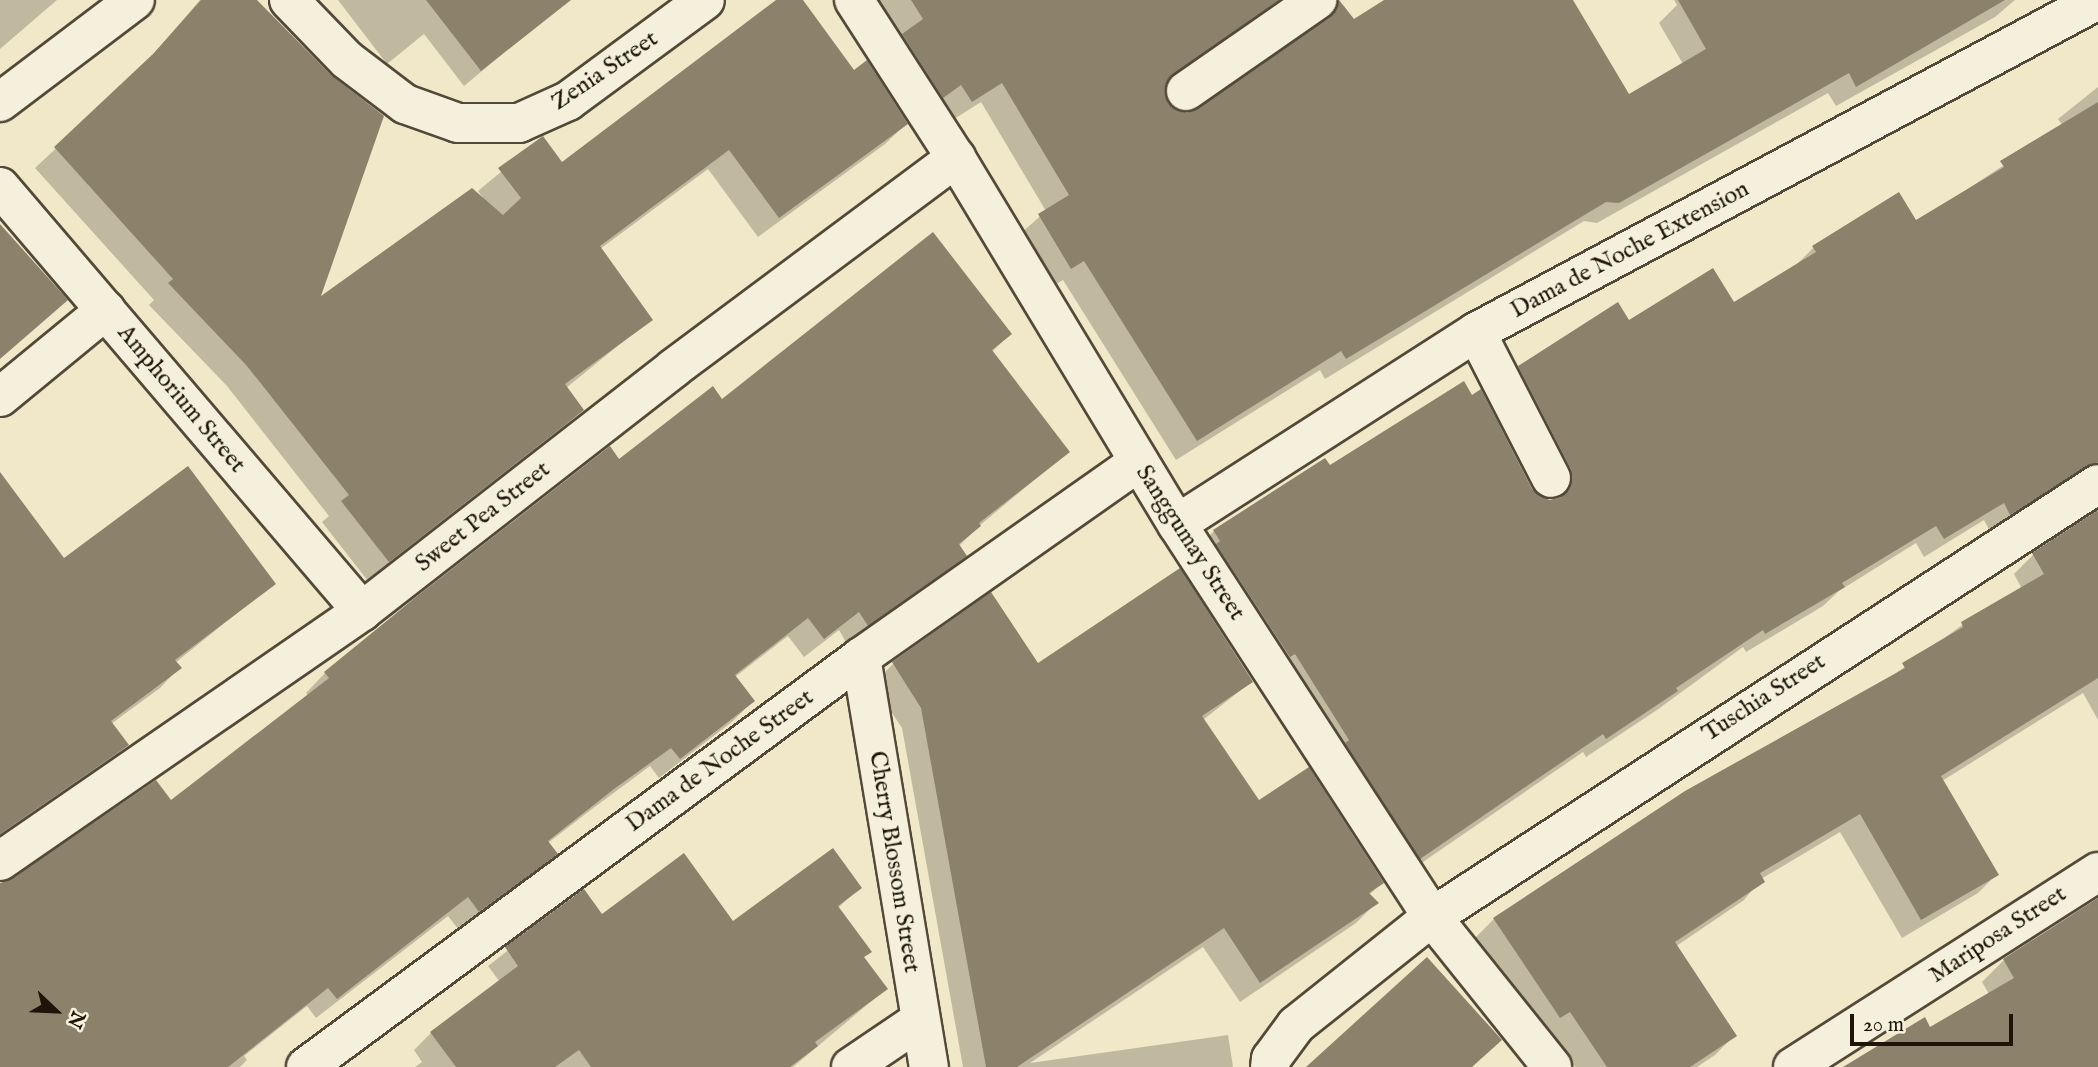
<!DOCTYPE html>
<html>
<head>
<meta charset="utf-8">
<style>
	body { margin:0 }
	#map { position:relative; width:2098px; height:1067px; overflow:hidden; background:#f0e8c9; font-family:"IM FELL English",serif }
	div>[style] { position:absolute }
	.shadow>* { inset:0; background:#0003 }
	.building>* { inset:0; background:#8c826c }
	.roads { filter:drop-shadow(2px 0 #534938) drop-shadow(-2px 0 #534938) drop-shadow(0 2px #534938) drop-shadow(0 -2px #534938) }
	.minor>* { height:38px; margin:-19px; padding:0 19px; transform-origin:19px; border-radius:19px; background:#f5f0dc }
	span { translate:-50% -50%; white-space:nowrap; text-align:center; line-height:1.15; -webkit-text-stroke:5px #f5f0dc; paint-order:stroke }
	.street-label { font-size:24px; color:#1f1408 }
	.north { position:absolute; left:21px; top:976px; width:70px; height:70px; -webkit-text-stroke:5px #f5f0dc; paint-order:stroke; rotate:113deg; font-size:19px; font-weight:700; line-height:28px; text-align:center; color:#1f1408 }
	.north::after { content:''; display:block; margin:auto; width:24px; height:32px; background:#1f1408; clip-path:polygon(50% 0,100% 100%,50% 72%,0 100%) }
	.scale { position:absolute; left:1850px; top:1014px; width:163px; height:32px; box-sizing:border-box; border:4px solid #1f1408; border-top:0; padding-left:9px; font-size:21px; line-height:24px; white-space:nowrap; color:#1f1408; -webkit-text-stroke:5px #f5f0dc; paint-order:stroke }
</style>
</head>
<body>
<div id="map">
	<div class="shadow">
		<div style="clip-path:polygon(0 0,57px 0,0 49px)"></div>
		<div style="clip-path:polygon(200px 0,252px 0,317px 301px,484px 199px,478px 191px,541px 139px,562px 164px,780px 0,800px 0,853px 73px,906px 124px,885px 144px,758px 237px,708px 169px,600px 249px,651px 319px,566px 388px,582px 410px,561px 430px,368px 581px,322px 522px,329px 516px,227px 386px,149px 305px,154px 300px,35px 168px,141px 69px)"></div>
		<div style="clip-path:polygon(338px 0,525px 0,541px 22px,464px 86px,424px 34px,387px 64px)"></div>
		<div style="clip-path:polygon(879px 0,1226px 0,1241px 25px,1220px 45px,1167px 82px,1162px 92px,1166px 104px,1177px 113px,1199px 111px,1344px 6px,1353px 21px,1388px 0,1571px 0,1629px 96px,1683px 64px,1659px 23px,1677px 5px,1674px 0,2015px 0,1995px 17px,1836px 106px,1828px 93px,1597px 223px,1584px 221px,1325px 379px,1320px 370px,1176px 460px,1063px 280px,1050px 288px,1019px 235px,1046px 211px,981px 102px,951px 121px,883px 56px,902px 38px)"></div>
		<div style="clip-path:polygon(2098px 87px,2098px 492px,1991px 533px,1984px 520px,1924px 557px,1916px 543px,1839px 591px,1823px 606px,1746px 652px,1743px 647px,1657px 710px,1586px 757px,1583px 752px,1401px 877px,1195px 550px,1214px 531px,1329px 468px,1531px 490px,1552px 501px,1552px 488px,1500px 386px,1519px 367px,1629px 322px,1734px 305px,1795px 266px,1814px 247px,1916px 223px,2063px 126px,2058px 119px)"></div>
		<div style="clip-path:polygon(1010px 334px,992px 352px,1068px 452px,979px 526px,959px 546px,965px 555px,945px 575px,847px 644px,839px 630px,804px 657px,788px 636px,735px 677px,753px 701px,733px 721px,659px 778px,650px 766px,592px 809px,548px 843px,555px 854px,536px 873px,459px 930px,448px 916px,316px 1018px,307px 1006px,244px 1056px,247px 1060px,240px 1067px,0 1067px,0 884px,155px 782px,171px 803px,308px 696px,306px 693px,325px 673px,619px 462px,722px 401px)"></div>
		<div style="clip-path:polygon(0 475px,64px 560px,273px 584px,175px 663px,179px 668px,160px 688px,111px 724px,127px 745px,107px 765px,0 839px)"></div>
		<div style="clip-path:polygon(2098px 512px,2098px 720px,2083px 693px,1942px 781px,1997px 874px,1978px 893px,1902px 938px,1840px 832px,1761px 879px,1744px 900px,1675px 947px,1734px 1036px,1715px 1055px,1697px 1067px,1575px 1067px,1550px 1030px,1541px 1036px,1475px 938px,1494px 919px,1888px 679px,1969px 620px,2022px 589px,2014px 574px,2033px 555px)"></div>
		<div style="clip-path:polygon(991px 595px,1038px 666px,1251px 682px,1203px 720px,1258px 803px,1382px 883px,1369px 895px,1376px 903px,1356px 923px,1240px 1002px,1203px 947px,1030px 1063px,1228px 1035px,1233px 1067px,963px 1067px,902px 728px,873px 684px,893px 664px)"></div>
		<div style="clip-path:polygon(859px 888px,837px 909px,863px 958px,886px 989px,793px 1067px,415px 1067px,422px 1062px,414px 1050px,431px 1033px,500px 982px,488px 966px,583px 892px,601px 916px,732px 924px)"></div>
		<div style="clip-path:polygon(2098px 899px,2098px 1067px,1846px 1067px,1930px 1029px,1989px 994px,1982px 982px,2004px 960px)"></div>
	</div>
	<div class="building">
		<div style="clip-path:polygon(201px 0,257px 0,331px 75px,384px 116px,321px 296px,472px 188px,503px 215px,521px 198px,498px 168px,543px 136px,562px 162px,776px 0,803px 0,854px 70px,867px 60px,908px 124px,779px 218px,729px 150px,600px 246px,653px 320px,565px 384px,584px 410px,389px 562px,341px 501px,349px 495px,247px 366px,168px 283px,173px 279px,54px 147px,153px 54px)"></div>
		<div style="clip-path:polygon(426px 0,571px 0,481px 71px)"></div>
		<div style="clip-path:polygon(911px 0,1279px 0,1167px 81px,1168px 103px,1187px 113px,1329px 18px,1339px 0,1354px 19px,1384px 0,1573px 0,1629px 94px,1706px 49px,1678px 0,2005px 0,1856px 87px,1849px 73px,1619px 203px,1606px 202px,1346px 359px,1341px 351px,1197px 441px,1084px 261px,1071px 269px,1038px 214px,1069px 195px,1002px 83px,972px 102px,961px 85px,943px 98px,902px 34px,923px 19px)"></div>
		<div style="clip-path:polygon(2098px 102px,2098px 462px,2010px 515px,2004px 503px,1944px 539px,1936px 526px,1842px 583px,1845px 587px,1765px 634px,1763px 630px,1676px 688px,1678px 691px,1606px 739px,1603px 734px,1420px 859px,1345px 743px,1349px 740px,1295px 654px,1290px 657px,1216px 544px,1220px 541px,1213px 530px,1325px 458px,1330px 465px,1464px 381px,1472px 395px,1481px 389px,1532px 489px,1549px 500px,1560px 498px,1570px 489px,1571px 469px,1518px 366px,1618px 302px,1629px 320px,1713px 268px,1734px 302px,1816px 252px,1812px 246px,1899px 192px,1916px 220px,2004px 167px,2000px 161px)"></div>
		<div style="clip-path:polygon(0 224px,68px 300px,0 359px)"></div>
		<div style="clip-path:polygon(933px 232px,1012px 334px,992px 350px,1070px 452px,979px 523px,981px 526px,959px 544px,967px 556px,868px 626px,859px 612px,824px 639px,808px 618px,735px 675px,755px 701px,680px 759px,671px 748px,614px 789px,548px 841px,558px 854px,479px 912px,468px 897px,337px 999px,328px 988px,228px 1067px,0 1067px,0 883px,12px 879px,156px 780px,171px 800px,329px 678px,324px 672px,416px 597px,610px 446px,619px 459px,713px 386px,722px 399px)"></div>
		<div style="clip-path:polygon(188px 466px,276px 584px,175px 660px,182px 668px,111px 721px,129px 745px,0 834px,0 472px,64px 558px)"></div>
		<div style="clip-path:polygon(2098px 510px,2098px 678px,1941px 776px,1999px 875px,1921px 920px,1860px 814px,1760px 873px,1765px 882px,1675px 942px,1737px 1036px,1690px 1067px,1607px 1067px,1570px 1012px,1560px 1018px,1493px 918px,1685px 791px,1905px 668px,1902px 663px,1963px 627px,1961px 622px,2044px 574px,2032px 553px)"></div>
		<div style="clip-path:polygon(1180px 568px,1253px 682px,1202px 716px,1259px 800px,1309px 767px,1384px 883px,1369px 893px,1379px 903px,1260px 983px,1224px 928px,1017px 1067px,986px 1067px,921px 708px,892px 662px,991px 592px,1038px 663px)"></div>
		<div style="clip-path:polygon(833px 848px,862px 888px,838px 906px,872px 952px,864px 957px,888px 989px,815px 1042px,818px 1046px,790px 1067px,591px 1067px,579px 1050px,555px 1067px,456px 1067px,430px 1032px,518px 966px,505px 947px,584px 889px,602px 914px,684px 853px,733px 921px)"></div>
		<div style="clip-path:polygon(2098px 898px,2098px 1067px,1843px 1067px,1925px 1017px,1930px 1027px,2014px 978px,2003px 959px)"></div>
		<div style="clip-path:polygon(1427px 957px,1502px 1040px,1472px 1067px,1306px 1067px)"></div>
	</div>
	<div class="roads">
		<div class="minor">
			<div style="left:289px;top:0;width:83px;rotate:46deg"></div>
			<div style="left:347px;top:60px;width:73px;rotate:37.2deg"></div>
			<div style="left:405px;top:104px;width:56px;rotate:19.7deg"></div>
			<div style="left:458px;top:123px;width:61px"></div>
			<div style="left:519px;top:123px;width:54px;rotate:-24.2deg"></div>
			<div style="left:568px;top:101px;width:170px;rotate:-36.4deg"></div>
			<div style="left:854px;top:0;width:188px;rotate:57.2deg"></div>
			<div style="left:956px;top:158px;width:428px;rotate:58.9deg"></div>
			<div style="left:1177px;top:524px;width:468px;rotate:57deg"></div>
			<div style="left:1432px;top:917px;width:192px;rotate:51.3deg"></div>
			<div style="left:1186px;top:91px;width:160px;rotate:-34.8deg"></div>
			<div style="left:0;top:102px;width:169px;rotate:-37.1deg"></div>
			<div style="left:0;top:187px;width:558px;rotate:49.51deg"></div>
			<div style="left:1476px;top:332px;width:164px;rotate:62.8deg"></div>
			<div style="left:0;top:397px;width:137px;rotate:-39.4deg"></div>
			<div style="left:1177px;top:524px;width:355px;rotate:-32.7deg"></div>
			<div style="left:1476px;top:332px;width:705px;rotate:-28.09deg"></div>
			<div style="left:861px;top:657px;width:416px;rotate:80.6deg"></div>
			<div style="left:0;top:861px;width:440px;rotate:-34.6deg"></div>
			<div style="left:362px;top:611px;width:395px;rotate:-37.9deg"></div>
			<div style="left:674px;top:368px;width:352px;rotate:-36.7deg"></div>
			<div style="left:306px;top:1067px;width:690px;rotate:-36.45deg"></div>
			<div style="left:861px;top:657px;width:339px;rotate:-35.1deg"></div>
			<div style="left:851px;top:1067px;width:82px;rotate:-34.1deg"></div>
			<div style="left:1270px;top:1067px;width:8px;rotate:-83deg"></div>
			<div style="left:1271px;top:1059px;width:42px;rotate:-53.7deg"></div>
			<div style="left:1296px;top:1025px;width:174px;rotate:-38.5deg"></div>
			<div style="left:1432px;top:917px;width:794px;rotate:-33.03deg"></div>
			<div style="left:1793px;top:1067px;width:362px;rotate:-32.6deg"></div>
		</div>
	</div>
	<div class="street-label">
		<span style="left:605px;top:71px;rotate:-34deg">Zenia Street</span>
		<span style="left:1630px;top:250px;rotate:-28deg">Dama de Noche Extension</span>
		<span style="left:181px;top:399px;rotate:50deg">Amphorium Street</span>
		<span style="left:483px;top:517px;rotate:-38deg">Sweet Pea Street</span>
		<span style="left:1190px;top:543px;rotate:57deg">Sanggumay Street</span>
		<span style="left:1764px;top:698px;rotate:-33deg">Tuschia Street</span>
		<span style="left:720px;top:761px;rotate:-36deg">Dama de Noche Street</span>
		<span style="left:894px;top:862px;rotate:81deg">Cherry Blossom Street</span>
		<span style="left:1998px;top:935px;rotate:-33deg">Mariposa Street</span>
	</div>
	<div class="north">N</div>
	<div class="scale">20 m</div>
</div>
</body>
</html>
